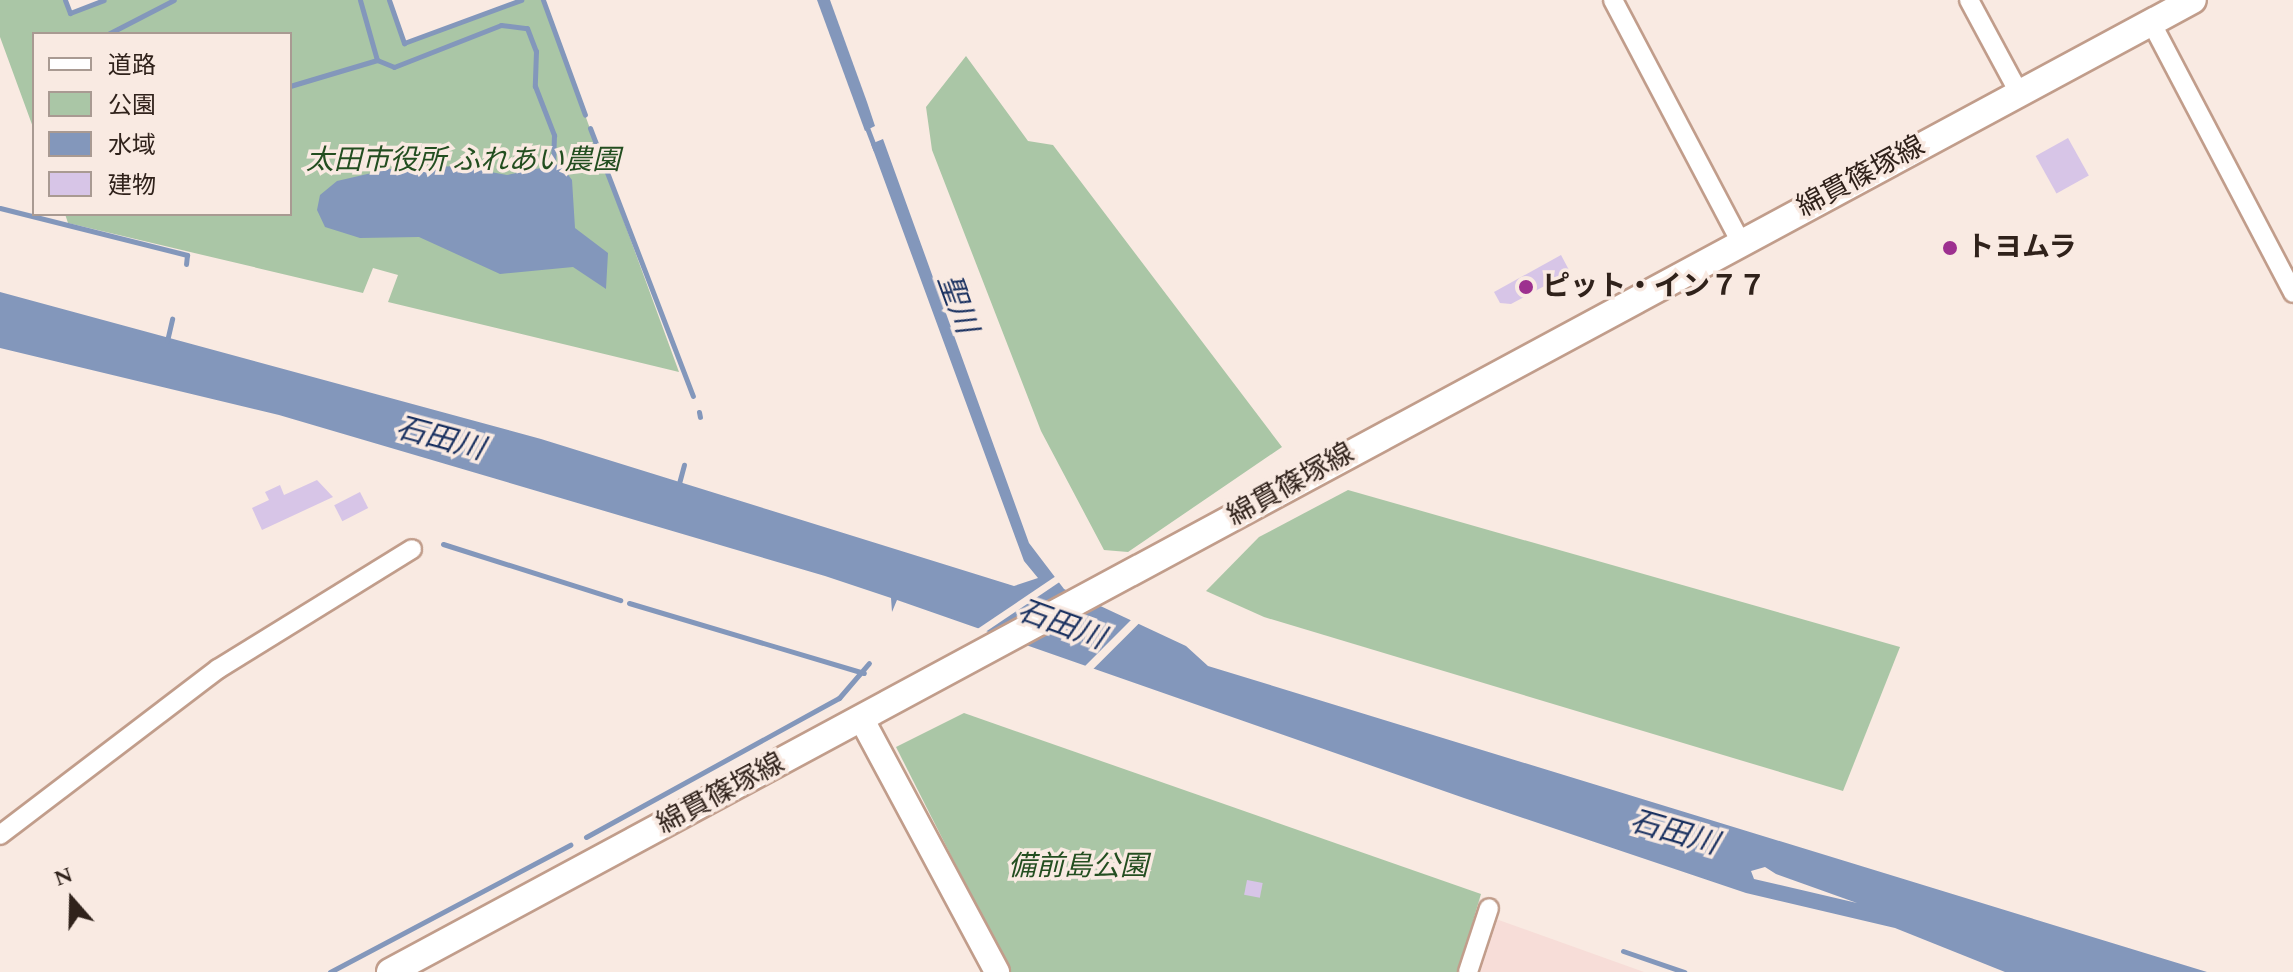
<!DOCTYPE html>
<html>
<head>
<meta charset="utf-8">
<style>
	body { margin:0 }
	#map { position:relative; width:2293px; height:972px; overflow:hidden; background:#f9eae2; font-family:Spectral,"Noto Sans JP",serif }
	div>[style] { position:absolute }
	.industrial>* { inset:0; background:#f7ddd8 }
	.green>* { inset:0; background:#aac6a6 }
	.water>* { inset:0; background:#8397bb }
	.pier>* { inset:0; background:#f9eae2; transform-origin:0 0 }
	.stream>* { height:5px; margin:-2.5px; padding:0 2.5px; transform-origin:2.5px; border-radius:2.5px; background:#8397bb }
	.building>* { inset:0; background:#d7c5e7; transform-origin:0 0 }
	.roads { filter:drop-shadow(2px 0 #c19d8b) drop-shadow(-2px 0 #c19d8b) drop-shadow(0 2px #c19d8b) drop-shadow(0 -2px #c19d8b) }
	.minor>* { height:18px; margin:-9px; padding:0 9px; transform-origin:9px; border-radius:9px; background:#fff }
	.tertiary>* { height:24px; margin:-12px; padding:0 12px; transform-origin:12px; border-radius:12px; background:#fff }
	.secondary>* { height:26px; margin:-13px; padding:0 13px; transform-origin:13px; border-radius:13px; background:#fff }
	.dots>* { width:22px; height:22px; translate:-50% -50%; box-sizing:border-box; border:4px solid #f9eae2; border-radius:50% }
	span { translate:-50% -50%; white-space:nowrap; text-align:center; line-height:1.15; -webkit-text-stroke:7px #f9eae2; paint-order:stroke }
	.park-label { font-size:28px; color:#234e20; font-style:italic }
	.street-label { font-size:28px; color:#30221b }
	.poi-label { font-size:28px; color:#30221b; font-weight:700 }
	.left { translate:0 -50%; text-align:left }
	.water-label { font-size:30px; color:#1b3261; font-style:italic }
	.legend { position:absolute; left:32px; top:32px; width:260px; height:184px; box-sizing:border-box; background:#f9eae2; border:2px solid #a99a92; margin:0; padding:10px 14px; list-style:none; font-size:24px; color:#30221b }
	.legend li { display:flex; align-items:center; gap:16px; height:40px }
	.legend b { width:40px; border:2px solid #a99a92 }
	.north { position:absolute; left:32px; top:860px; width:80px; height:80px; -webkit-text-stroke:6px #f9eae2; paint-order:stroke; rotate:340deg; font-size:22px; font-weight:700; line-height:32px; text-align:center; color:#30221b }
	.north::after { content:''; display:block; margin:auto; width:28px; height:36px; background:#30221b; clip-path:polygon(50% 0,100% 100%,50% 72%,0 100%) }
</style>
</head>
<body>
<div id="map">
	<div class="industrial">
		<div style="clip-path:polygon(1493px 918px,1644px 972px,1478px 972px)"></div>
	</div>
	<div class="green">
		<div style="clip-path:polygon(0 0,65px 0,70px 12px,104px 0,389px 0,405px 43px,521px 0,543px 0,679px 372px,388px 302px,398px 275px,373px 268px,363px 293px,68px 223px,65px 214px,290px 214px,290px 34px,34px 34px,34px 130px,0 37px)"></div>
		<div style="clip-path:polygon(966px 56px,1028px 141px,1053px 145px,1282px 447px,1128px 552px,1104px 550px,1041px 431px,932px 150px,926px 107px)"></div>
		<div style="clip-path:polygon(1348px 490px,1900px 647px,1843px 791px,1264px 617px,1206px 591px,1259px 537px)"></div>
		<div style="clip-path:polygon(964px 713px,1481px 894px,1458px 972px,1010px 972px,896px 747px)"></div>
	</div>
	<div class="water">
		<div style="clip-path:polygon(817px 0,830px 0,867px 102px,875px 126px,865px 131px)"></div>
		<div style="clip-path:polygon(evenodd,883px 139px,1029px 543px,1064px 589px,1186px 646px,1208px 666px,2207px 972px,2005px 972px,1895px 928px,1746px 893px,1464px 798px,897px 600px,892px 612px,891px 598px,825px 576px,279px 415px,0 348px,0 292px,541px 439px,1014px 586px,1038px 578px,1024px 561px,871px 144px,883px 139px,1765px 867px,1776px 874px,1857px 903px,1754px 879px,1751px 871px,1765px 867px)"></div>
		<div style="clip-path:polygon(560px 164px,572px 180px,575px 228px,608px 253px,606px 289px,573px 267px,500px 274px,419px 237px,360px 238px,325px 227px,317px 210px,320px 195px,337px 181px,389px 169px,458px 166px,507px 175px)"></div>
	</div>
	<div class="pier">
		<div style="left:1059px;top:574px;width:7px;height:111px;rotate:56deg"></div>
		<div style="left:1134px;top:617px;width:8px;height:89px;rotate:45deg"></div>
	</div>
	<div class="stream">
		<div style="left:65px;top:0;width:14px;rotate:69deg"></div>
		<div style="left:70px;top:13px;width:36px;rotate:-21deg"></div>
		<div style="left:360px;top:0;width:62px;rotate:74.2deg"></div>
		<div style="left:377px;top:60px;width:18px;rotate:22deg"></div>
		<div style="left:394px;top:67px;width:115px;rotate:-21.4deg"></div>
		<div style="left:501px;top:25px;width:26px;rotate:7deg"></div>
		<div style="left:527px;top:28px;width:25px;rotate:69deg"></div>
		<div style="left:536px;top:51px;width:35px;rotate:92deg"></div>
		<div style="left:535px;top:86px;width:53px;rotate:68.8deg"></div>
		<div style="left:554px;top:135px;width:30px;rotate:92deg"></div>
		<div style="left:389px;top:0;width:46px;rotate:70.8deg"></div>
		<div style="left:404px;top:43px;width:125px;rotate:-20.2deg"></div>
		<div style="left:543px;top:0;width:122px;rotate:69.9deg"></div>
		<div style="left:108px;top:34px;width:74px;rotate:-27.3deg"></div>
		<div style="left:290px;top:86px;width:91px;rotate:-16.6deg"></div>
		<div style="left:866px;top:125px;width:26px;rotate:69deg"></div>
		<div style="left:590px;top:128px;width:287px;rotate:69deg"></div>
		<div style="left:0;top:208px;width:193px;rotate:14.1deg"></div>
		<div style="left:187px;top:255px;width:9px;rotate:96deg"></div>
		<div style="left:167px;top:341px;width:23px;rotate:-77deg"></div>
		<div style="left:699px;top:412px;width:5px;rotate:79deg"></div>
		<div style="left:678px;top:487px;width:23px;rotate:-75deg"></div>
		<div style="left:443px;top:544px;width:186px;rotate:17.6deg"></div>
		<div style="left:629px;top:603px;width:245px;rotate:16.6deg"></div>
		<div style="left:586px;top:837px;width:289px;rotate:-28.8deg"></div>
		<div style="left:839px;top:698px;width:46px;rotate:-49.4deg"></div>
		<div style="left:1623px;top:951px;width:65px;rotate:19deg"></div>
		<div style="left:330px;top:972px;width:272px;rotate:-27.9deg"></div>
	</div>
	<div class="building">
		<div style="left:2068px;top:138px;width:43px;height:37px;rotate:61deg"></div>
		<div style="clip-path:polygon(1561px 255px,1569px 270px,1563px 276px,1511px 304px,1500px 303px,1494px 292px)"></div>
		<div style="clip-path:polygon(317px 480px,333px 497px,262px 530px,252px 508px,269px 500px,265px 492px,280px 485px,284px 495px)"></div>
		<div style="left:360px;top:492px;width:18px;height:29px;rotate:63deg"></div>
		<div style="left:1247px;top:880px;width:16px;height:15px;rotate:11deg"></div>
	</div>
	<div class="roads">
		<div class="minor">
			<div style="left:1613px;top:0;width:272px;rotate:62.2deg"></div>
			<div style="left:1969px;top:0;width:106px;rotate:61.7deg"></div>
			<div style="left:2151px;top:22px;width:306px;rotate:62.3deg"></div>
			<div style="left:0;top:835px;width:274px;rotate:-37.3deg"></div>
			<div style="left:218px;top:669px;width:228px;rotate:-31.7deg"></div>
			<div style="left:1468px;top:972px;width:67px;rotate:-71.8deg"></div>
		</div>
		<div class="tertiary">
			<div style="left:861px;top:718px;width:288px;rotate:61.8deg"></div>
		</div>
		<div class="secondary">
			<div style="left:390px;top:972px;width:2048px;rotate:-28.33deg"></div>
		</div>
	</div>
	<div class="dots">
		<div style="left:1950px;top:248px;background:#9d308f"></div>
		<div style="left:1526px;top:287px;background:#9d308f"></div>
	</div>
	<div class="park-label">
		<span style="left:463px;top:161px">太田市役所 ふれあい農園</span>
		<span style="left:1078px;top:867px">備前島公園</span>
	</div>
	<div class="street-label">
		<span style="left:1861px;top:177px;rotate:-28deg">綿貫篠塚線</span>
		<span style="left:1291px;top:485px;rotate:-29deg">綿貫篠塚線</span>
		<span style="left:721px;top:794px;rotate:-28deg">綿貫篠塚線</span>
	</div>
	<div class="poi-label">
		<span class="left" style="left:1966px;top:248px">トヨムラ</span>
		<span class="left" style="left:1542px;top:287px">ピット・イン７７</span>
	</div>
	<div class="water-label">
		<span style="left:957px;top:304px;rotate:70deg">聖川</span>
		<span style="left:440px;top:439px;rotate:15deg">石田川</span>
		<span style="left:1061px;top:625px;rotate:20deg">石田川</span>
		<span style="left:1674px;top:833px;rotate:16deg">石田川</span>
	</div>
	<ul class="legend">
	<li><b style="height:10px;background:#fff"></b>道路</li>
	<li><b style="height:22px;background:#aac6a6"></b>公園</li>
	<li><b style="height:22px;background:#8397bb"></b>水域</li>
	<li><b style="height:22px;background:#d7c5e7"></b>建物</li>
	</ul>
	<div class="north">N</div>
</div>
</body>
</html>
